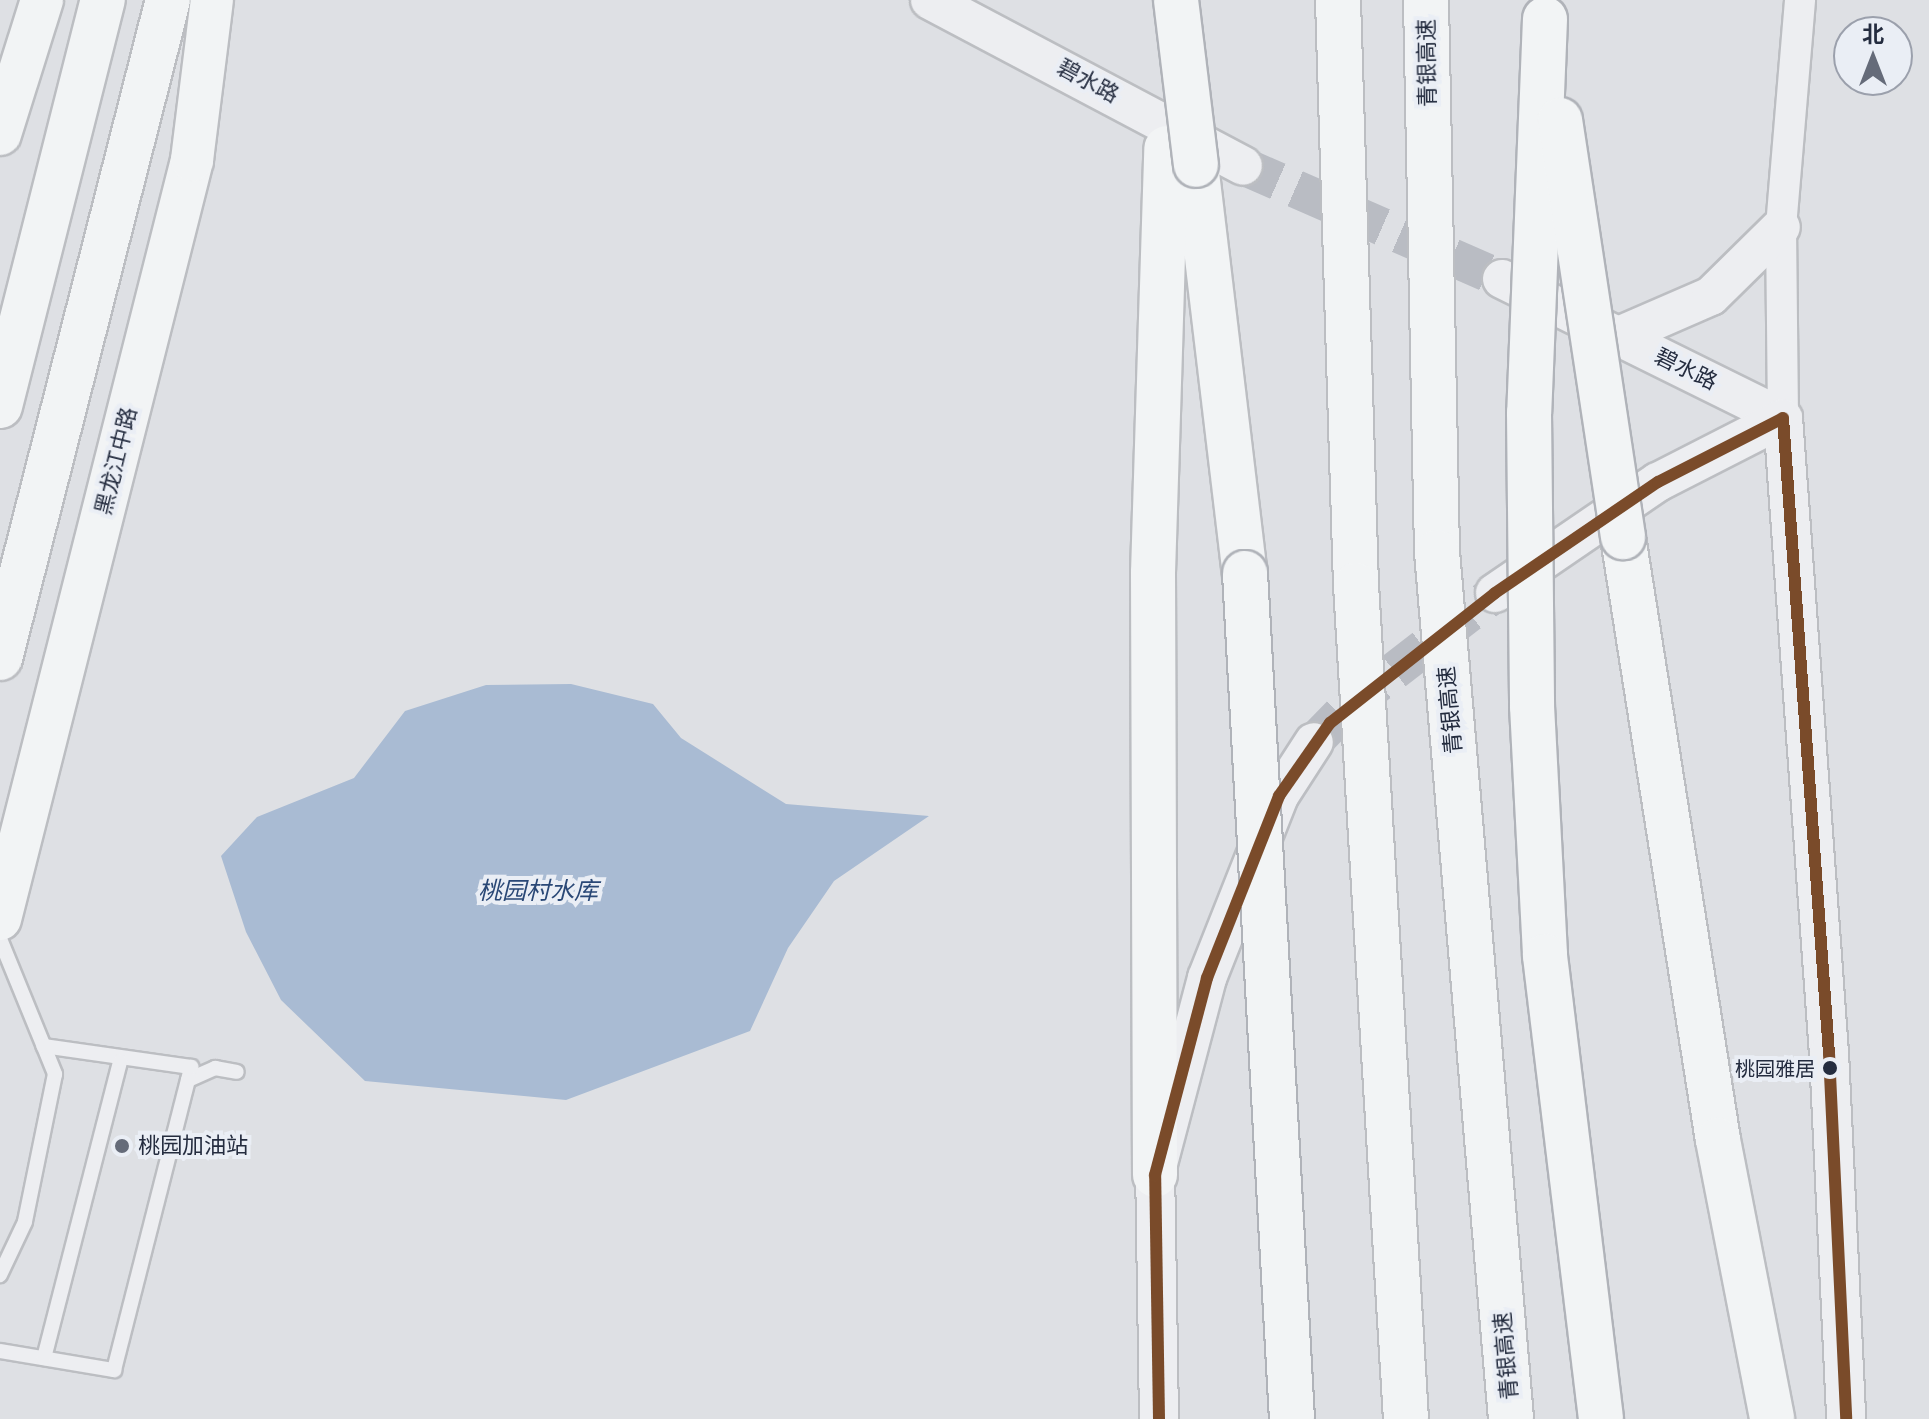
<!DOCTYPE html>
<html>
<head>
<meta charset="utf-8">
<style>
	body { margin:0 }
	#map { position:relative; width:1929px; height:1419px; overflow:hidden; background:#dee0e4; font-family:"Asap Condensed","Noto Sans SC",sans-serif }
	div>[style] { position:absolute }
	.water>* { inset:0; background:#a9bbd3 }
	.tertiary-tunnel>* { height:38px; margin-top:-19px; transform-origin:0; background:repeating-linear-gradient(90deg,#b9bcc3 0 38px,transparent 0 57px) }
	.roads { filter:drop-shadow(2px 0 #bcbec2) drop-shadow(-2px 0 #bcbec2) drop-shadow(0 2px #bcbec2) drop-shadow(0 -2px #bcbec2) }
	.service>* { height:14px; margin:-7px; padding:0 7px; transform-origin:7px; border-radius:7px; background:#edeef1 }
	.minor>* { height:30px; margin:-15px; padding:0 15px; transform-origin:15px; border-radius:15px; background:#edeef1 }
	.tertiary>* { height:38px; margin:-19px; padding:0 19px; transform-origin:19px; border-radius:19px; background:#edeef1 }
	.secondary>* { height:42px; margin:-21px; padding:0 21px; transform-origin:21px; border-radius:21px; background:#f2f4f5 }
	.trunk>* { height:44px; margin:-22px; padding:0 22px; transform-origin:22px; border-radius:22px; background:#f2f4f5 }
	.motorway>* { height:44px; margin:-22px; padding:0 22px; transform-origin:22px; border-radius:22px; background:#f2f4f5 }
	.bridges { filter:drop-shadow(2px 0 #b0b3b9) drop-shadow(-2px 0 #b0b3b9) drop-shadow(0 2px #b0b3b9) drop-shadow(0 -2px #b0b3b9) }
	.trunk-bridge>* { height:44px; margin:-22px; padding:0 22px; transform-origin:22px; border-radius:22px; background:#f2f4f5 }
	.bus-1>* { height:12px; margin:-6px; padding:0 6px; transform-origin:6px; border-radius:6px; background:#7a4b2a }
	.dots>* { width:22px; height:22px; translate:-50% -50%; box-sizing:border-box; border:4px solid #eaeef5; border-radius:50% }
	span { translate:-50% -50%; white-space:nowrap; text-align:center; line-height:1.15; -webkit-text-stroke:8px #eaeef5; paint-order:stroke }
	.bus-label { font-size:20px; color:#242c3f }
	.right { translate:-100% -50%; text-align:right }
	.street-label { font-size:22px; color:#242c3f }
	.poi-label { font-size:22px; color:#242c3f }
	.left { translate:0 -50%; text-align:left }
	.water-label { font-size:24px; color:#2a4876; font-style:italic }
	.north { position:absolute; left:1833px; top:16px; width:80px; height:80px; box-sizing:border-box; background:#eaeef5; border:2px solid #9ba0ac; border-radius:50%; rotate:0deg; font-size:22px; font-weight:700; line-height:32px; text-align:center; color:#242c3f }
	.north::after { content:''; display:block; margin:auto; width:28px; height:36px; background:#656b79; clip-path:polygon(50% 0,100% 100%,50% 72%,0 100%) }
</style>
</head>
<body>
<div id="map">
	<div class="water">
		<div style="clip-path:polygon(571px 684px,653px 704px,681px 738px,786px 804px,929px 816px,834px 881px,788px 948px,750px 1031px,566px 1100px,365px 1081px,281px 1000px,246px 932px,221px 856px,257px 817px,354px 778px,405px 711px,486px 685px)"></div>
	</div>
	<div class="tertiary-tunnel">
		<div style="left:1243px;top:166px;width:283px;rotate:23.6deg"></div>
		<div style="left:1314px;top:742px;width:50px;rotate:-45.8deg"></div>
		<div style="left:1349px;top:706px;width:185px;rotate:-37.7deg"></div>
	</div>
	<div class="roads">
		<div class="service">
			<div style="left:0;top:939px;width:146px;rotate:67.8deg"></div>
			<div style="left:55px;top:1074px;width:151px;rotate:101.5deg"></div>
			<div style="left:25px;top:1222px;width:59px;rotate:115.3deg"></div>
			<div style="left:188px;top:1080px;width:30px;rotate:-24deg"></div>
			<div style="left:215px;top:1068px;width:22px;rotate:10deg"></div>
			<div style="left:0;top:1351px;width:116px;rotate:9.5deg"></div>
			<div style="left:114px;top:1370px;width:313px;rotate:-75.7deg"></div>
			<div style="left:191px;top:1067px;width:149px;rotate:-171.9deg"></div>
			<div style="left:44px;top:1358px;width:306px;rotate:-75.6deg"></div>
		</div>
		<div class="minor">
			<div style="left:1783px;top:418px;width:191px;rotate:-90.6deg"></div>
			<div style="left:1781px;top:227px;width:228px;rotate:-85.2deg"></div>
		</div>
		<div class="tertiary">
			<div style="left:930px;top:0;width:354px;rotate:27.9deg"></div>
			<div style="left:1502px;top:279px;width:313px;rotate:26.3deg"></div>
			<div style="left:1619px;top:336px;width:100px;rotate:-23.5deg"></div>
			<div style="left:1711px;top:296px;width:98px;rotate:-44.6deg"></div>
			<div style="left:1783px;top:418px;width:637px;rotate:85.86deg"></div>
			<div style="left:1829px;top:1053px;width:366px;rotate:87.3deg"></div>
			<div style="left:1495px;top:593px;width:197px;rotate:-34.3deg"></div>
			<div style="left:1658px;top:482px;width:140px;rotate:-27.1deg"></div>
			<div style="left:1159px;top:1419px;width:244px;rotate:-90.9deg"></div>
			<div style="left:1155px;top:1175px;width:204px;rotate:-75.2deg"></div>
			<div style="left:1207px;top:978px;width:196px;rotate:-68.4deg"></div>
			<div style="left:1279px;top:796px;width:64px;rotate:-57.1deg"></div>
		</div>
		<div class="secondary">
			<div style="left:0;top:134px;width:140px;rotate:-72.6deg"></div>
			<div style="left:0;top:919px;width:783px;rotate:-75.8deg"></div>
			<div style="left:192px;top:160px;width:161px;rotate:-82.9deg"></div>
		</div>
		<div class="trunk">
			<div style="left:1196px;top:165px;width:411px;rotate:83.2deg"></div>
			<div style="left:0;top:406px;width:419px;rotate:-75.8deg"></div>
			<div style="left:1623px;top:537px;width:610px;rotate:81.05deg"></div>
			<div style="left:1718px;top:1140px;width:284px;rotate:79deg"></div>
			<div style="left:0;top:658px;width:679px;rotate:-75.68deg"></div>
			<div style="left:1155px;top:1175px;width:602px;rotate:-90.19deg"></div>
			<div style="left:1153px;top:573px;width:425px;rotate:-88.2deg"></div>
		</div>
		<div class="motorway">
			<div style="left:1338px;top:0;width:585px;rotate:88.24deg"></div>
			<div style="left:1356px;top:585px;width:835px;rotate:86.57deg"></div>
			<div style="left:1426px;top:0;width:552px;rotate:88.86deg"></div>
			<div style="left:1437px;top:552px;width:870px;rotate:85.12deg"></div>
		</div>
	</div>
	<div class="bridges">
		<div class="trunk-bridge">
			<div style="left:1176px;top:0;width:166px;rotate:83.1deg"></div>
			<div style="left:1545px;top:19px;width:394px;rotate:92.3deg"></div>
			<div style="left:1529px;top:413px;width:293px;rotate:89.4deg"></div>
			<div style="left:1532px;top:706px;width:250px;rotate:87deg"></div>
			<div style="left:1545px;top:956px;width:466px;rotate:83.1deg"></div>
			<div style="left:1560px;top:120px;width:422px;rotate:81.4deg"></div>
			<div style="left:1245px;top:573px;width:847px;rotate:86.82deg"></div>
		</div>
	</div>
	<div class="bus-1">
		<div style="left:1159px;top:1419px;width:244px;rotate:-90.9deg"></div>
		<div style="left:1155px;top:1175px;width:204px;rotate:-75.2deg"></div>
		<div style="left:1207px;top:978px;width:196px;rotate:-68.4deg"></div>
		<div style="left:1279px;top:796px;width:89px;rotate:-55.1deg"></div>
		<div style="left:1330px;top:723px;width:210px;rotate:-38.2deg"></div>
		<div style="left:1495px;top:593px;width:197px;rotate:-34.3deg"></div>
		<div style="left:1658px;top:482px;width:140px;rotate:-27.1deg"></div>
		<div style="left:1783px;top:418px;width:637px;rotate:85.86deg"></div>
		<div style="left:1829px;top:1053px;width:366px;rotate:87.3deg"></div>
	</div>
	<div class="dots">
		<div style="left:1830px;top:1068px;background:#242c3f"></div>
		<div style="left:122px;top:1146px;background:#656b79"></div>
	</div>
	<div class="bus-label">
		<span class="right" style="left:1815px;top:1068px">桃园雅居</span>
	</div>
	<div class="street-label">
		<span style="left:1427px;top:63px;rotate:-91deg">青银高速</span>
		<span style="left:1088px;top:81px;rotate:28deg">碧水路</span>
		<span style="left:1686px;top:369px;rotate:26deg">碧水路</span>
		<span style="left:116px;top:461px;rotate:-76deg">黑龙江中路</span>
		<span style="left:1450px;top:710px;rotate:-95deg">青银高速</span>
		<span style="left:1506px;top:1356px;rotate:-95deg">青银高速</span>
	</div>
	<div class="poi-label">
		<span class="left" style="left:138px;top:1146px">桃园加油站</span>
	</div>
	<div class="water-label">
		<span style="left:538px;top:891px">桃园村水库</span>
	</div>
	<div class="north">北</div>
</div>
</body>
</html>
